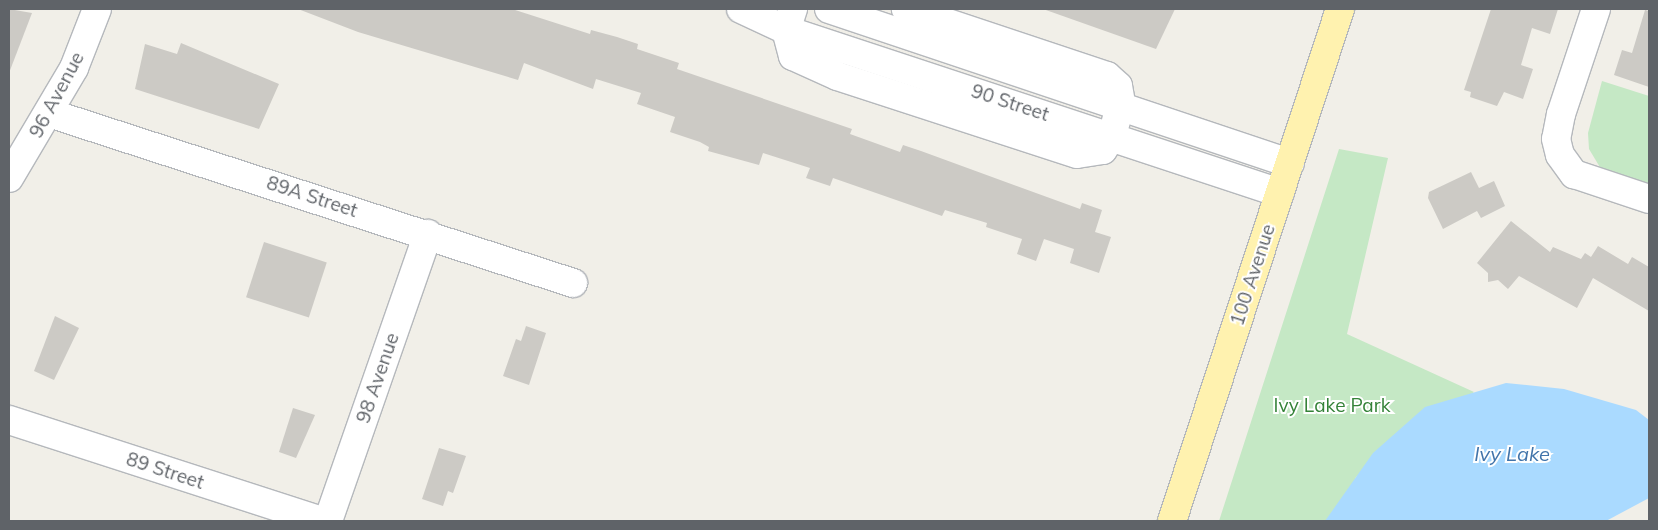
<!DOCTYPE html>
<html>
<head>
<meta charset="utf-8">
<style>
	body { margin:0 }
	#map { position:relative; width:1658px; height:530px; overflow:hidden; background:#f1efe8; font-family:Mulish,sans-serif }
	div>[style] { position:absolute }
	.green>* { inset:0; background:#c5e8c5 }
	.water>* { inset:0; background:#aadaff }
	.building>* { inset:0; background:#cccac5; transform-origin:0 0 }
	.roads { filter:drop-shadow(1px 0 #b5b8bc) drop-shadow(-1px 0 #b5b8bc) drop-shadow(0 1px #b5b8bc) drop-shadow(0 -1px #b5b8bc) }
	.minor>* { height:28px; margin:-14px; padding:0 14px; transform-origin:14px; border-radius:14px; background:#fff }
	.major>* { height:28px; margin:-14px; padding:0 14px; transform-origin:14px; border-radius:14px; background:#fff2af }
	span { translate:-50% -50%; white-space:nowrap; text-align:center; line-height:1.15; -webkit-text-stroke:4px #fff; paint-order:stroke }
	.street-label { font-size:19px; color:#5f6368 }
	.park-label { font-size:19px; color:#348238 }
	.water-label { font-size:20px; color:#4174aa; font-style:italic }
	.frame { position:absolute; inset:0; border:10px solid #5f6368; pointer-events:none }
</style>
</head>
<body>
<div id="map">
	<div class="green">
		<div style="clip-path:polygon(1602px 81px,1649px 96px,1649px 185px,1601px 169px,1589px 149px,1588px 133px)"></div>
		<div style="clip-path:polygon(1339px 149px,1388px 158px,1347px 334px,1474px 392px,1356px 477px,1338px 521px,1219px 521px)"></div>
	</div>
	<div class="water">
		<div style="clip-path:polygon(1506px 383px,1564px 389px,1636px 410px,1649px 420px,1649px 498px,1606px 521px,1325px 521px,1373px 453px,1425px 407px)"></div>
	</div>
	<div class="building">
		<div style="clip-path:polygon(9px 9px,32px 13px,9px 73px)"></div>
		<div style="clip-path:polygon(298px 9px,512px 9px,590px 34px,591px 30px,617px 37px,638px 44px,637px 49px,679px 63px,677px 69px,852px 129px,850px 134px,900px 152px,903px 145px,921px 151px,1080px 209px,1082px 203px,1102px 210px,1095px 232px,1111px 237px,1099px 273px,1070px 263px,1074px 249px,1044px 239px,1036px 261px,1017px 254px,1022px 239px,986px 227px,987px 223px,945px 210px,942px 216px,833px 178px,830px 186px,806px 178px,810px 168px,763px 153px,759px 165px,708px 151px,709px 147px,700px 142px,670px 132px,675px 117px,637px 104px,641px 93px,596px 79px,593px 89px,524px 63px,518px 80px,358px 32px)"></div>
		<div style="clip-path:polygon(1043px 9px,1175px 9px,1156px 49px)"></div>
		<div style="clip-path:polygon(1491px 9px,1558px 9px,1550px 34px,1532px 28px,1521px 65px,1533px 69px,1523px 99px,1504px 92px,1497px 106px,1470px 97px,1471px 92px,1464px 90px)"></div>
		<div style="clip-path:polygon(1645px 10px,1649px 11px,1649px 87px,1614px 75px,1622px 50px,1632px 53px)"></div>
		<div style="clip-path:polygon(181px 43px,279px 84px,259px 129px,135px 89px,145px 44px,177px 54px)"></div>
		<div style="clip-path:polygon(1471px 172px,1479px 188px,1494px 181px,1505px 206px,1481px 218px,1477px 211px,1443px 229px,1428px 198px,1429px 192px)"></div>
		<div style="clip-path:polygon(1511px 221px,1550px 252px,1553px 247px,1581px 259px,1585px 253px,1591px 257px,1598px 246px,1628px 264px,1632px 257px,1649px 267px,1649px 311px,1593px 278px,1577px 308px,1519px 276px,1508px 289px,1498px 280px,1488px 282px,1488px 273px,1477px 263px)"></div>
		<div style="left:264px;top:242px;width:66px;height:58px;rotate:18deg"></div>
		<div style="clip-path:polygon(55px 316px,79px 328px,54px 380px,34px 371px)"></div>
		<div style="clip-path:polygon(526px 326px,546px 333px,529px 385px,503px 376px,516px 339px,521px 341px)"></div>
		<div style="clip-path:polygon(293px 408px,315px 415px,296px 458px,279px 452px)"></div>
		<div style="clip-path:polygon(439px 448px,466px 456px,453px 493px,448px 491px,443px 506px,422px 499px)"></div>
	</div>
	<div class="roads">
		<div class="minor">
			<div style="left:741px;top:9px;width:50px;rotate:25deg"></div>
			<div style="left:786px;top:30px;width:520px;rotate:18.26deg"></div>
			<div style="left:793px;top:9px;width:22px;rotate:108deg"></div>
			<div style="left:786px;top:30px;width:27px;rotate:75deg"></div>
			<div style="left:793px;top:56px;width:48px;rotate:24.4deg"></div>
			<div style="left:837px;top:76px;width:252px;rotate:18deg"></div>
			<div style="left:1077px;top:154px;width:26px;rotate:-9deg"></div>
			<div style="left:1103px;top:150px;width:17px;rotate:-57deg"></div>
			<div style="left:1112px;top:136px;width:34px;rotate:-75deg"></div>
			<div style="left:1121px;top:103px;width:17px;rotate:-100deg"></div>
			<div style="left:1118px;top:86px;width:15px;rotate:-138deg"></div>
			<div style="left:1107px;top:76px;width:212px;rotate:-161.6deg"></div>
			<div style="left:829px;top:9px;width:486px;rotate:18.5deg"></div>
			<div style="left:1596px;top:9px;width:111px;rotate:108.4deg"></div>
			<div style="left:1561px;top:114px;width:25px;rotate:101deg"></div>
			<div style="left:1556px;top:139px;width:16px;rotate:76deg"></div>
			<div style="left:1560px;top:155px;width:24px;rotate:54deg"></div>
			<div style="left:1574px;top:174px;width:79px;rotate:18.4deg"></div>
			<div style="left:49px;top:113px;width:551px;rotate:17.97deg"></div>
			<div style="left:9px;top:178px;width:128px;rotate:-59.4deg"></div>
			<div style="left:74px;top:68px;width:63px;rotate:-68.7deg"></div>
			<div style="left:9px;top:420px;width:328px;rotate:17.9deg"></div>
			<div style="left:328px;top:521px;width:304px;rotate:-70.8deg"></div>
		</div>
		<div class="major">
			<div style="left:1172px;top:521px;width:539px;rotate:-71.83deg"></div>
		</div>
	</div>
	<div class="street-label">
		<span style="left:57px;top:95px;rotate:-62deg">96 Avenue</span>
		<span style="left:1010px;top:103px;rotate:18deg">90 Street</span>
		<span style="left:312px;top:197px;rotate:18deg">89A Street</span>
		<span style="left:1253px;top:275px;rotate:-72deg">100 Avenue</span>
		<span style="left:378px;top:378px;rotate:-71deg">98 Avenue</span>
		<span style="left:165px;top:471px;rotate:18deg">89 Street</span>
	</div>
	<div class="park-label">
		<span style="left:1332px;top:406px">Ivy Lake Park</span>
	</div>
	<div class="water-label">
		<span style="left:1512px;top:453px">Ivy Lake</span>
	</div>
	<div class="frame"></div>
</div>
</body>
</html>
